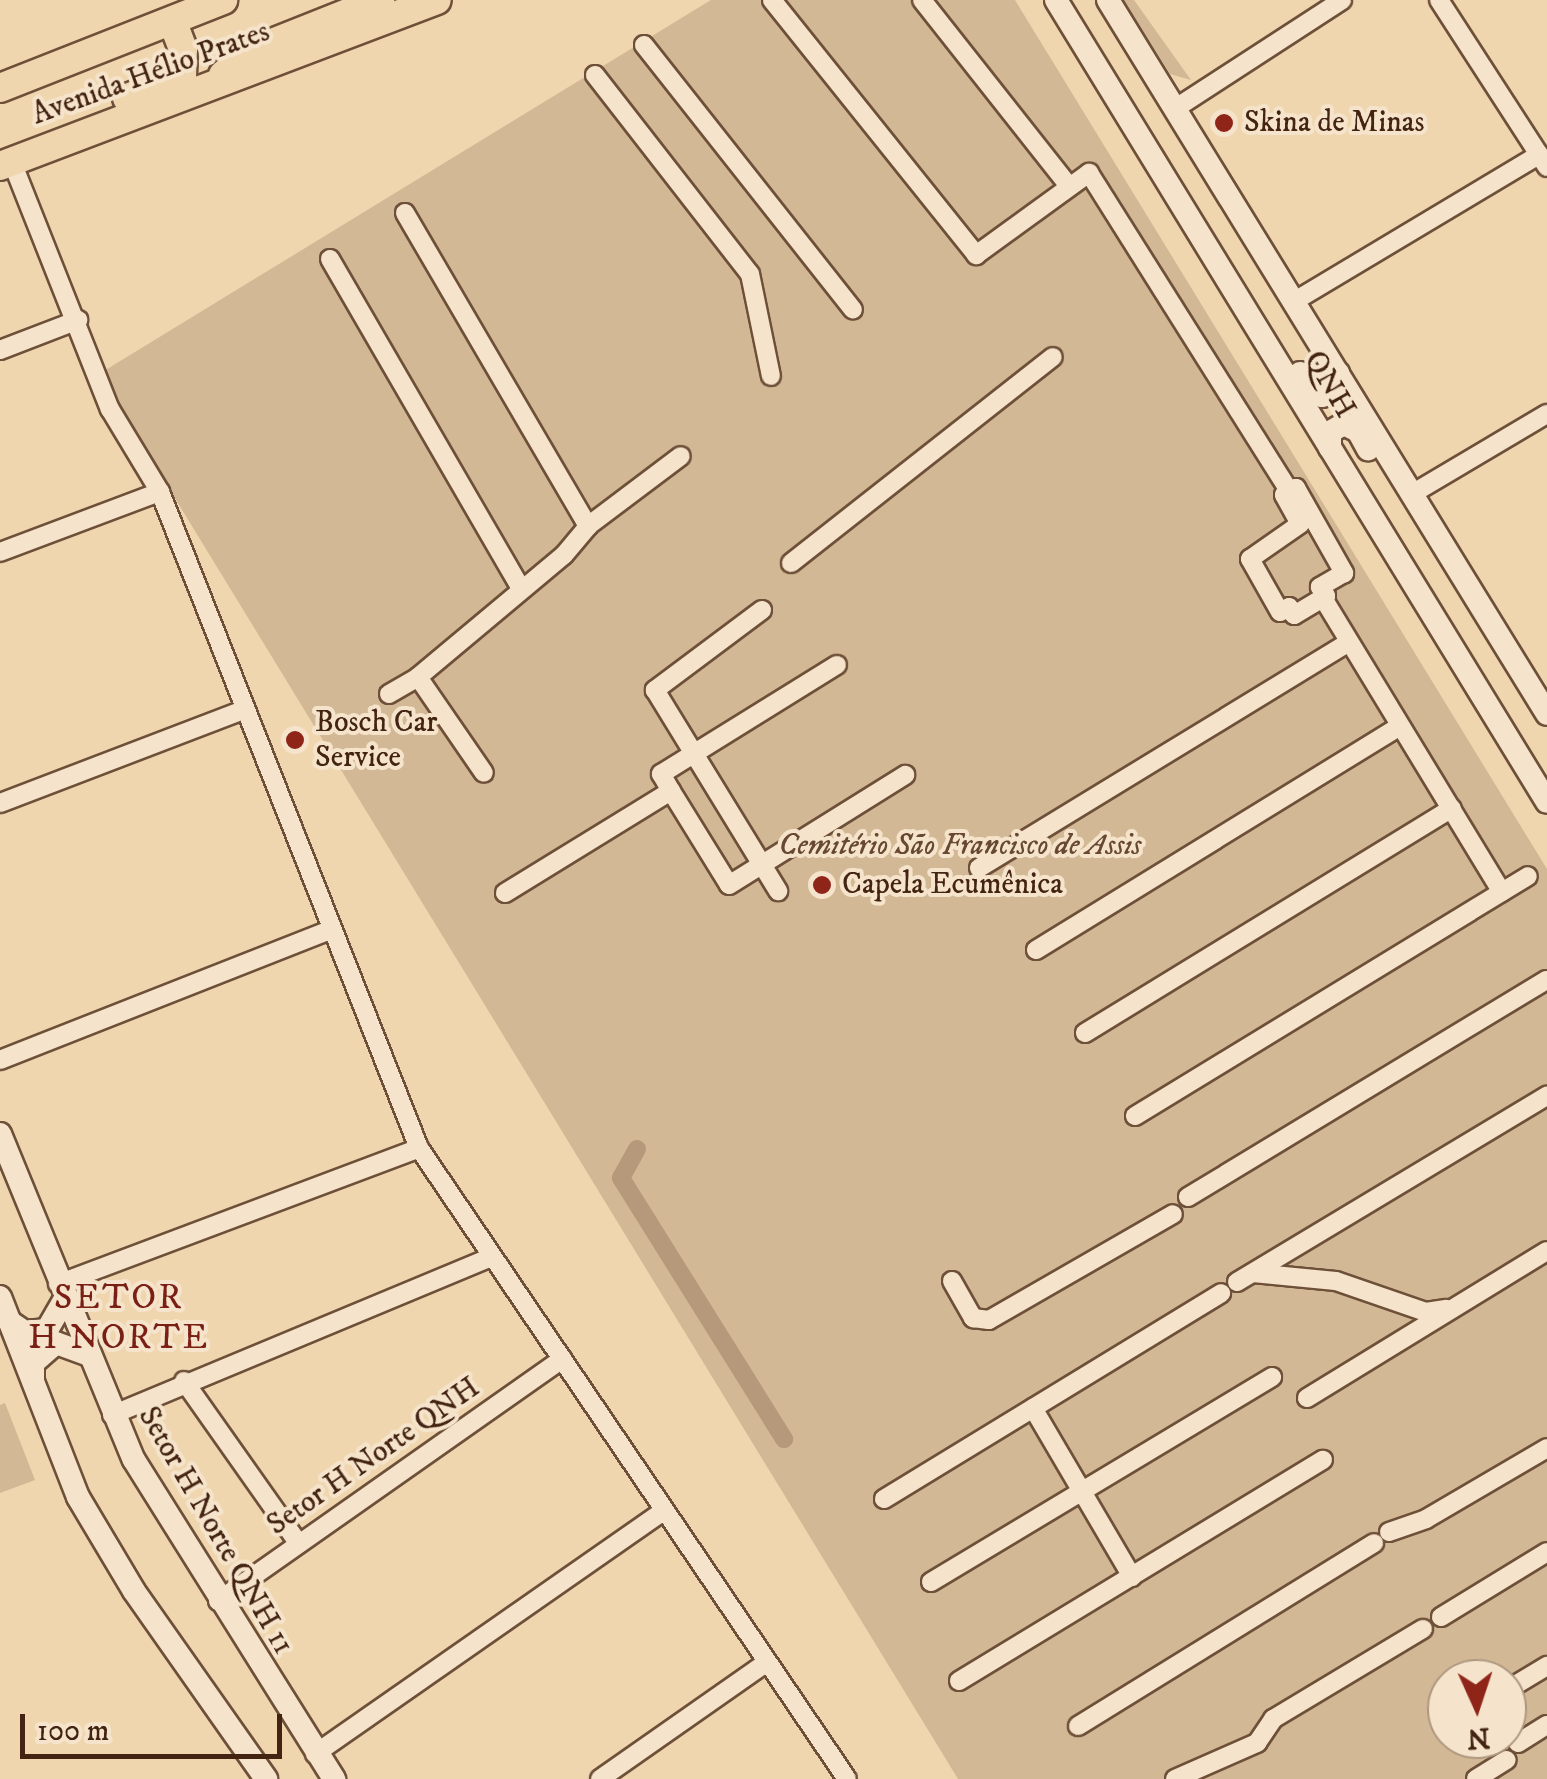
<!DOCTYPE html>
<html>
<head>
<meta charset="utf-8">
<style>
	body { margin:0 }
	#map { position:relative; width:1547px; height:1779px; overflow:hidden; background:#efd6af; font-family:"IM FELL DW Pica",serif }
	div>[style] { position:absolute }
	.green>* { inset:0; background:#d2b894 }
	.canal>* { height:18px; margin:-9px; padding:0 9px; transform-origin:9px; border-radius:9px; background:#b5997a }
	.roads { filter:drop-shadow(2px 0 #6e5039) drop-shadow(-2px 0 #6e5039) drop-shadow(0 2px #6e5039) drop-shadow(0 -2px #6e5039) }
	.minor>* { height:18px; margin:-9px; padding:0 9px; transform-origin:9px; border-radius:9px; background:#f5e4cb }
	.tertiary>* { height:22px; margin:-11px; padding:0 11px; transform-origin:11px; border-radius:11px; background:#f5e4cb }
	.primary>* { height:28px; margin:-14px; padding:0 14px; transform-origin:14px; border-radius:14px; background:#efd6af }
	.dots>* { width:28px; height:28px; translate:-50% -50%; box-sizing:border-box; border:5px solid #f5e4cb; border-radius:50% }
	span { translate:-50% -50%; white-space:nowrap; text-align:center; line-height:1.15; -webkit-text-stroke:8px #f5e4cb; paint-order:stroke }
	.street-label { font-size:30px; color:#432312 }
	.poi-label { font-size:30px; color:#432312 }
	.left { translate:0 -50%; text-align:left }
	.park-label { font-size:30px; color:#674832; font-style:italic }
	.quarter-label { font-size:35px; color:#7a1f14; letter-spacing:2.5px }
	.north { position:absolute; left:1427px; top:1659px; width:100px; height:100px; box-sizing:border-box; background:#f5e4cb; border:2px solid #ae9781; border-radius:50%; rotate:177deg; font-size:28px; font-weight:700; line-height:40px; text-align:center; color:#432312 }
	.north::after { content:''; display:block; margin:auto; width:35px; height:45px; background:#8f2418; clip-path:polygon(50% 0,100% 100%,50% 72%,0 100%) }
	.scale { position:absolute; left:20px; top:1714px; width:262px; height:45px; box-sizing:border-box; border:5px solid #432312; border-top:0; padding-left:12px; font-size:30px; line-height:35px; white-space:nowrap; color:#432312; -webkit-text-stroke:8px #f5e4cb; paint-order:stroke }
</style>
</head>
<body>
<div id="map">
	<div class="green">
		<div style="clip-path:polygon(evenodd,711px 0,1015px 0,1547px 869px,1547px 1779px,958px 1779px,99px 374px,711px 0,1447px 1679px,1507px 1679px,1507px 1739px,1447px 1739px,1447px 1679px)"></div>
		<div style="clip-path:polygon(1124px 0,1134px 0,1191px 80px,1170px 74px)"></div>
		<div style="clip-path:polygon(5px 1403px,35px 1480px,0 1493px,0 1405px)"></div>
	</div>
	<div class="canal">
		<div style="left:637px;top:1149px;width:33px;rotate:119deg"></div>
		<div style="left:621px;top:1178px;width:308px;rotate:58deg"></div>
	</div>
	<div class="roads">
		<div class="minor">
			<div style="left:772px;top:0;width:327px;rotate:51.3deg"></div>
			<div style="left:976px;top:255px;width:140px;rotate:-36deg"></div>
			<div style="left:1089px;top:173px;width:377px;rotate:57.8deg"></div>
			<div style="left:922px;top:0;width:236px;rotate:51.7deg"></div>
			<div style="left:1439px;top:0;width:199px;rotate:57.1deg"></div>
			<div style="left:644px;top:45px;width:337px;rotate:51.7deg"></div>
			<div style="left:595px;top:75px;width:252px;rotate:52.1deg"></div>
			<div style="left:750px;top:274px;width:104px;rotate:78.4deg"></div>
			<div style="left:1176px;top:108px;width:198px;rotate:-33deg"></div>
			<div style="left:12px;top:162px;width:266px;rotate:68.4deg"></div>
			<div style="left:110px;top:409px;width:97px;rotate:58.9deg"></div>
			<div style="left:160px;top:492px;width:705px;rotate:68.46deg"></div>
			<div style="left:419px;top:1148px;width:762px;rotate:55.85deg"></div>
			<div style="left:405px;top:213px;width:363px;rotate:59.7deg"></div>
			<div style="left:330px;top:259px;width:381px;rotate:59.9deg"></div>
			<div style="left:1293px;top:302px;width:287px;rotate:-30.9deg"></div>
			<div style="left:0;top:350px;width:84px;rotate:-21deg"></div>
			<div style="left:1296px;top:488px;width:98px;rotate:60.5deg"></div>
			<div style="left:1344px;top:573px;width:28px;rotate:150deg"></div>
			<div style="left:1320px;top:587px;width:11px;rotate:56deg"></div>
			<div style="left:1326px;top:596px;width:37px;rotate:149deg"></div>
			<div style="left:1294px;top:615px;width:9px;rotate:-122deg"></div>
			<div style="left:1289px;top:607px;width:10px;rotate:151deg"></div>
			<div style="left:1280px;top:612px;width:61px;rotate:-119.5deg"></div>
			<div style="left:1250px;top:559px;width:61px;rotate:-35deg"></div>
			<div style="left:1300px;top:524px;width:33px;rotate:-119deg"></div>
			<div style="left:1284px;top:495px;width:14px;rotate:-30deg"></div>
			<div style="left:1412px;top:494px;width:157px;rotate:-30.7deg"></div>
			<div style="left:0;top:552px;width:171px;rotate:-20.6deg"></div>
			<div style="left:791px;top:563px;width:333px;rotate:-38.2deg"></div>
			<div style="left:1323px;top:598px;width:344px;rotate:58.7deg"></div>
			<div style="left:762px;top:610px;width:134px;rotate:143.2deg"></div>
			<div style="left:655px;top:690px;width:236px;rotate:58.5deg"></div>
			<div style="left:418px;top:677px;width:116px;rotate:55.5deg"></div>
			<div style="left:389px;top:694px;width:34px;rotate:-30deg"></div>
			<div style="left:418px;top:677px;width:190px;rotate:-39.9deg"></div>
			<div style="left:564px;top:555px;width:38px;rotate:-50deg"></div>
			<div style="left:588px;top:526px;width:116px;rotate:-37deg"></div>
			<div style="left:671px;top:791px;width:110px;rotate:58.3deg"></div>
			<div style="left:729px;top:885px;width:208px;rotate:-32deg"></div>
			<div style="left:0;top:803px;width:261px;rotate:-20.9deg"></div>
			<div style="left:979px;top:868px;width:432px;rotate:-31.4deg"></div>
			<div style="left:505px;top:893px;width:195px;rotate:-31.6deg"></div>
			<div style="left:671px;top:791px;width:20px;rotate:-120deg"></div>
			<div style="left:661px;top:774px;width:207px;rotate:-31.8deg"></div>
			<div style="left:1036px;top:950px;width:427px;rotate:-31.6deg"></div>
			<div style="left:1085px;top:1033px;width:430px;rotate:-31.5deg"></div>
			<div style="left:0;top:1060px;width:357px;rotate:-21.5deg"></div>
			<div style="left:1135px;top:1116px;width:460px;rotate:-31.4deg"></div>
			<div style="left:1188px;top:1197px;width:419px;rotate:-31.2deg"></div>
			<div style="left:1253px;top:1273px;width:83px;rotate:5.5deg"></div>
			<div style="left:1336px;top:1281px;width:95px;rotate:19deg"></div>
			<div style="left:1426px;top:1312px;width:20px;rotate:-9deg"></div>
			<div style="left:952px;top:1281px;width:43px;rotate:60.4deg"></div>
			<div style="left:973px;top:1318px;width:16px;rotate:7deg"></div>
			<div style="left:989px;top:1320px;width:212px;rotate:-29.9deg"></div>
			<div style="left:1237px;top:1282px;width:362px;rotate:-31deg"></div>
			<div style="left:58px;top:1284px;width:386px;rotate:-20.6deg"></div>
			<div style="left:184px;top:1381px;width:199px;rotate:54.8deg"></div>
			<div style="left:1307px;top:1398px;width:281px;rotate:-31.5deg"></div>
			<div style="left:1033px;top:1408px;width:196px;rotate:59.6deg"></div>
			<div style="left:112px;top:1415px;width:411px;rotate:-22.6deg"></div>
			<div style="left:884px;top:1499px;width:395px;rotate:-31.4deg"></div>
			<div style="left:1389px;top:1532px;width:39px;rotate:-19deg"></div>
			<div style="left:1426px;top:1519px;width:140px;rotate:-30.4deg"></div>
			<div style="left:931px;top:1582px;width:398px;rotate:-31deg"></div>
			<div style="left:218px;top:1601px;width:421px;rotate:-35.1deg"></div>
			<div style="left:1441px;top:1617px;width:124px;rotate:-31.5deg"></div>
			<div style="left:959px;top:1681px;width:426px;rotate:-31.3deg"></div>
			<div style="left:1507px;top:1690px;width:47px;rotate:-31deg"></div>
			<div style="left:1078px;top:1726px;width:348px;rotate:-31.7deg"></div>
			<div style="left:1518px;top:1743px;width:34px;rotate:-32deg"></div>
			<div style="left:315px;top:1754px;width:424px;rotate:-34.9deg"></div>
			<div style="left:600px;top:1779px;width:204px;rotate:-35deg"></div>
			<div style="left:1175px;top:1779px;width:90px;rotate:-23.7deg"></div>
			<div style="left:1257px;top:1743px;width:29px;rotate:-56deg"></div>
			<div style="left:1273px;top:1719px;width:175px;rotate:-31deg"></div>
			<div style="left:1476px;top:1779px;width:36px;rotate:-32deg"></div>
		</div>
		<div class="tertiary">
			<div style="left:1056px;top:0;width:940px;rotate:58.52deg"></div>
			<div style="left:1108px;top:0;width:838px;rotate:58.41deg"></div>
			<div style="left:1300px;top:373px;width:32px;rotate:46deg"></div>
			<div style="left:1322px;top:396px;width:17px;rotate:-25deg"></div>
			<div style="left:1337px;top:389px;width:16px;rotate:-86deg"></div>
			<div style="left:1330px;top:448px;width:16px;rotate:-90deg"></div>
			<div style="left:1330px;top:432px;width:16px;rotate:-30deg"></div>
			<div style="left:1344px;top:424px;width:16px;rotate:27deg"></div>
			<div style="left:1358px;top:431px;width:21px;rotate:61deg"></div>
			<div style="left:0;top:1134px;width:352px;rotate:67.7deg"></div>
			<div style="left:134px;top:1460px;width:377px;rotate:57.9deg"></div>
			<div style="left:0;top:1297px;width:215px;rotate:68.7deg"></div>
			<div style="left:78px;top:1497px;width:109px;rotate:59.2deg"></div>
			<div style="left:134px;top:1591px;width:230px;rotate:54.9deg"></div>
			<div style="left:10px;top:1322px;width:18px;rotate:34deg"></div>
			<div style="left:25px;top:1332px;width:22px;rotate:-5deg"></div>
			<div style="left:47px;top:1330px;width:34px;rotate:-60deg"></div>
			<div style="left:33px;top:1380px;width:17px;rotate:-90deg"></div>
			<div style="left:33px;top:1363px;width:30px;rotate:-41deg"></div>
			<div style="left:56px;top:1343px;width:35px;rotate:20deg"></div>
		</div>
		<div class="primary">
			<div style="left:223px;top:75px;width:38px;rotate:-40deg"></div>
			<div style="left:252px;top:51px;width:138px;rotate:-21.7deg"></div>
			<div style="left:0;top:88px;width:240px;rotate:-21.5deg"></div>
			<div style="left:127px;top:98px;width:59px;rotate:-20.9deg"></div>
			<div style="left:182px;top:77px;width:28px;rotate:-88deg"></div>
			<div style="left:183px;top:49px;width:30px;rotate:-111deg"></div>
			<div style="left:0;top:166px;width:467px;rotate:-20.8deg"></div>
		</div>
	</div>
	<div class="dots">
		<div style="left:1224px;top:123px;background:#8f2418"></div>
		<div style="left:295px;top:740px;background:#8f2418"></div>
		<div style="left:822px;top:885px;background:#8f2418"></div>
	</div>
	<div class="street-label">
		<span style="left:151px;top:74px;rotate:-20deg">Avenida Hélio Prates</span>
		<span style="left:1329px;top:385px;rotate:60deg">QNH</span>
		<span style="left:374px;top:1457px;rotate:-35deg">Setor H Norte QNH</span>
		<span style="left:215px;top:1531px;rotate:60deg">Setor H Norte QNH 11</span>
	</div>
	<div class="poi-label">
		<span class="left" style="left:1244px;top:123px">Skina de Minas</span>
		<span class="left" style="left:315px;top:740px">Bosch Car<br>Service</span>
		<span class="left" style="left:842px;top:885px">Capela Ecumênica</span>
	</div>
	<div class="park-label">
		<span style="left:960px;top:846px">Cemitério São Francisco de Assis</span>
	</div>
	<div class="quarter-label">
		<span style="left:119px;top:1318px">SETOR<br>H NORTE</span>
	</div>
	<div class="north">N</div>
	<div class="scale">100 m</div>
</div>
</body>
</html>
